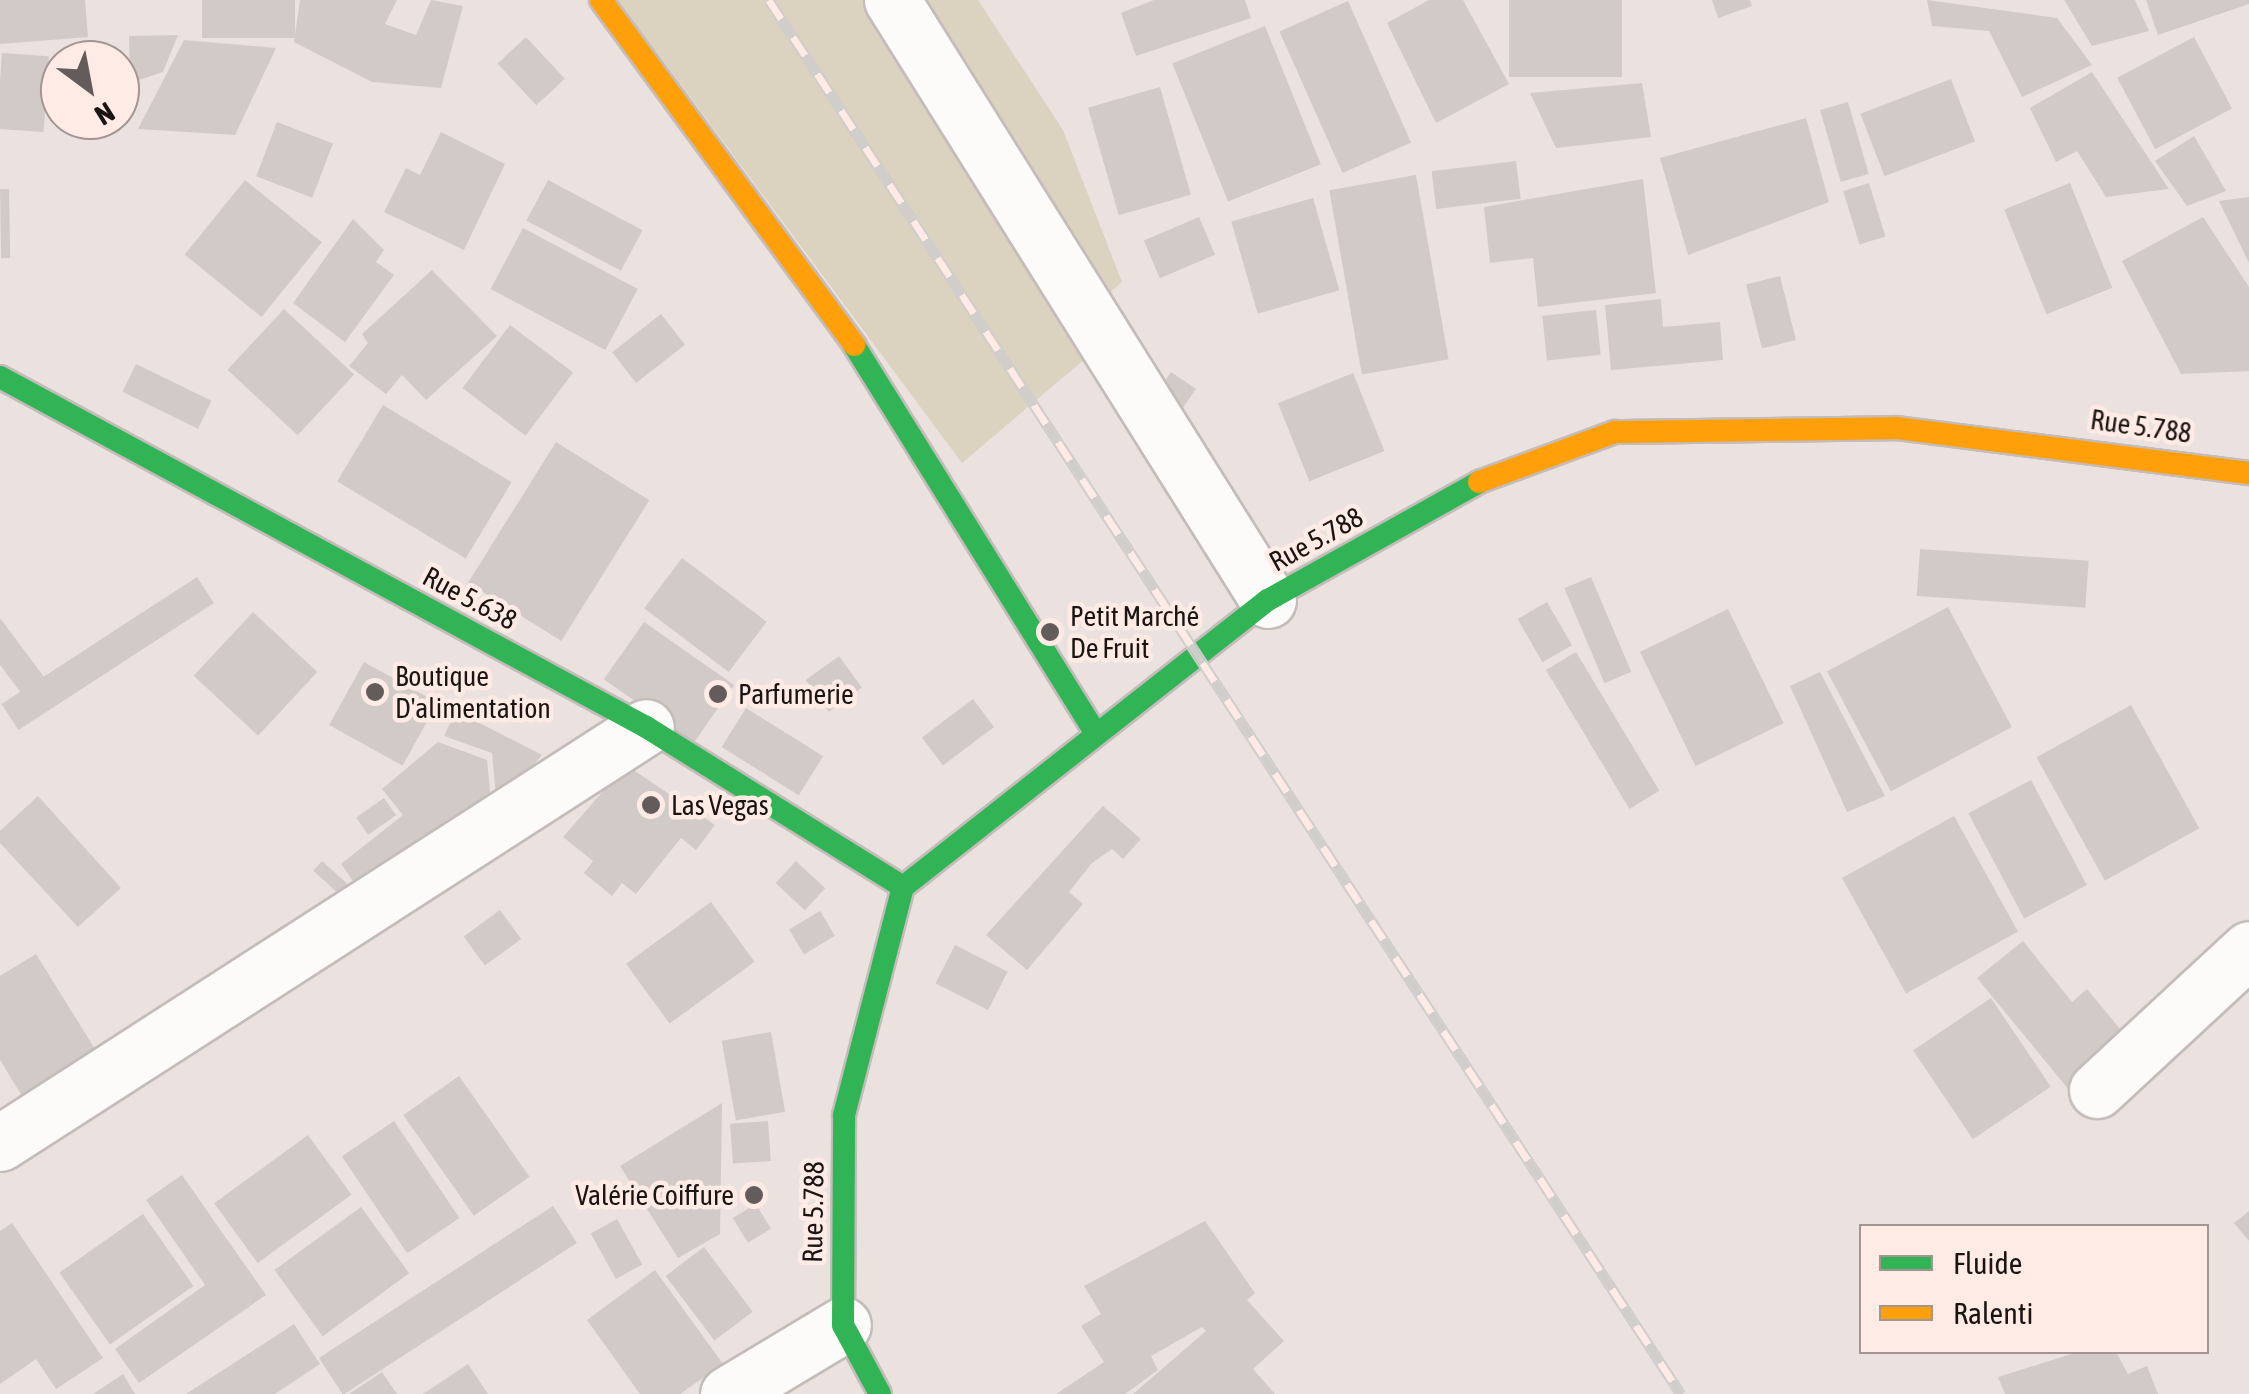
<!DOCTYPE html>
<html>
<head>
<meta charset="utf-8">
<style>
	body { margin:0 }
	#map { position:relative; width:2249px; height:1394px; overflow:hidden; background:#ebe2df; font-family:"Asap Condensed",sans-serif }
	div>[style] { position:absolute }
	.green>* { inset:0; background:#dbd2c0 }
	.building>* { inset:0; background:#d1cac7; transform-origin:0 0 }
	.roads { filter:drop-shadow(2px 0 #c4bcba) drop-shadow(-2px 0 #c4bcba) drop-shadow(0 2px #c4bcba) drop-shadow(0 -2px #c4bcba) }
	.street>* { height:55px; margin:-27.5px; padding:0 27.5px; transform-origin:27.5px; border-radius:27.5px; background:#fcfbfa }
	.fast>* { height:22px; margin:-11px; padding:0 11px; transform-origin:11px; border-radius:11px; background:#30b455 }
	.slow>* { height:22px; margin:-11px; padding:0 11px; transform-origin:11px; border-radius:11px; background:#ff9f0a }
	.rail>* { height:11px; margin-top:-5.5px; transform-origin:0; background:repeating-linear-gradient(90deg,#ffebe6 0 22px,#d0cdcb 0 44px); box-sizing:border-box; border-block:2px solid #d0cdcb }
	.dots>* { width:28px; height:28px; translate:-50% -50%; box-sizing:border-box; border:5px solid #ffebe6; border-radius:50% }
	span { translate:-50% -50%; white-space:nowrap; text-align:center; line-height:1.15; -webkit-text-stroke:9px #ffebe6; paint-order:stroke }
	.street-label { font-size:28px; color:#1a1412 }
	.poi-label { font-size:28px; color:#1a1412 }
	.left { translate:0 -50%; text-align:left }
	.right { translate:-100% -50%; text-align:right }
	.legend { position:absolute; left:1859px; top:1224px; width:350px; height:130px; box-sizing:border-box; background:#ffebe6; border:2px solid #a39591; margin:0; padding:12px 18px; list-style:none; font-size:30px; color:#1a1412 }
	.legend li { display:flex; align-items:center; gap:20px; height:50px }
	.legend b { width:50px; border:2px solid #a39591 }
	.north { position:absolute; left:40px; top:40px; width:100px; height:100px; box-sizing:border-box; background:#ffebe6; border:2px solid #a39591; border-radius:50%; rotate:148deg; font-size:28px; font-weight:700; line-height:40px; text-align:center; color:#1a1412 }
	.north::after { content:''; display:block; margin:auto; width:35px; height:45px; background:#635c5a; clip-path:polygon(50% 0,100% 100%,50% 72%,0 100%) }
</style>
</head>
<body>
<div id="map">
	<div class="green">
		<div style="clip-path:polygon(618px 0,978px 0,1063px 130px,1122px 282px,1069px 328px,1087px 357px,962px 463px)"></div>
	</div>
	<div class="building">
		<div style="clip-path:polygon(0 0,85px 0,88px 37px,0 44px)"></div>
		<div style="left:202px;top:0;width:93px;height:38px"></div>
		<div style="clip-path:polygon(300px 0,397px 0,385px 24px,416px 35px,431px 0,463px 6px,441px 88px,372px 82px,294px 42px)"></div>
		<div style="clip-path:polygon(1154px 0,1245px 0,1251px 18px,1136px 56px,1121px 13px)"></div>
		<div style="clip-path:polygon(1429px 0,1463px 0,1509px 84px,1436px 123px,1387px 23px)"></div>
		<div style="left:1509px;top:0;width:113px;height:77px"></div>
		<div style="clip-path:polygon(1712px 0,1750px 0,1752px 6px,1718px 18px)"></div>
		<div style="clip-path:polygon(1927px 0,2057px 18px,2092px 65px,2022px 97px,1989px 31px,1932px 26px)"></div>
		<div style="clip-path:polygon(2064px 0,2135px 0,2149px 31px,2092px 46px)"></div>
		<div style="clip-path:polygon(2146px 0,2249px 0,2249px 4px,2158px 35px)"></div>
		<div style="left:1348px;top:1px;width:155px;height:75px;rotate:66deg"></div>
		<div style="left:1265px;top:26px;width:149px;height:100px;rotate:68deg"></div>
		<div style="clip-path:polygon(178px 35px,163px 72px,130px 83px,129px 36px)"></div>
		<div style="left:526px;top:37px;width:57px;height:39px;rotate:47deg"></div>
		<div style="left:2194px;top:37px;width:81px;height:87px;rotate:62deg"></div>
		<div style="clip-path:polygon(184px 40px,276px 48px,235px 135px,138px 129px)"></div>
		<div style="left:2px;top:53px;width:47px;height:76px;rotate:4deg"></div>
		<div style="clip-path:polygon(2092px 72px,2169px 189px,2106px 197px,2077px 151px,2056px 162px,2030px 108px)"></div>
		<div style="left:1951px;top:79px;width:67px;height:97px;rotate:69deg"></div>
		<div style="clip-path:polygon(1642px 83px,1651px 137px,1556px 148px,1530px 93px)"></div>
		<div style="left:1160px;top:87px;width:112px;height:75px;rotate:74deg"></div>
		<div style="left:1848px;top:102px;width:75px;height:29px;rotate:74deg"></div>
		<div style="clip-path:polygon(1806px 118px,1829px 202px,1688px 255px,1660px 158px)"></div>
		<div style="left:277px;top:122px;width:60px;height:58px;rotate:21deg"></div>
		<div style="clip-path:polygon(441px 132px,505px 164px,464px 250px,384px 212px,406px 168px,420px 175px)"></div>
		<div style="clip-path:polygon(2194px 136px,2226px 191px,2187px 206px,2155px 161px)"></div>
		<div style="left:1516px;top:161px;width:38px;height:85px;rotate:83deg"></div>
		<div style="left:1416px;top:175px;width:187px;height:88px;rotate:80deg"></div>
		<div style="clip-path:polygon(1643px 179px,1656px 293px,1538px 307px,1533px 258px,1490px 263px,1484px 207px)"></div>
		<div style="left:245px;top:180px;width:99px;height:96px;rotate:39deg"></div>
		<div style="left:548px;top:180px;width:107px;height:46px;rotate:28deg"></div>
		<div style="left:1869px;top:183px;width:56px;height:27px;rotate:73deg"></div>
		<div style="left:2070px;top:183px;width:113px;height:71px;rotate:68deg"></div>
		<div style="left:9px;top:189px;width:69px;height:9px;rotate:89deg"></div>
		<div style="clip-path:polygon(2249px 197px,2249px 263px,2219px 201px)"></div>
		<div style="left:1313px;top:198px;width:96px;height:85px;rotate:74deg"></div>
		<div style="left:1199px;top:217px;width:41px;height:60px;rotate:67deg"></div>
		<div style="clip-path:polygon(2203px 217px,2249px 287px,2249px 371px,2181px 374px,2122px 261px)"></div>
		<div style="clip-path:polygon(353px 219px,384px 250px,376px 262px,394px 275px,345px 342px,293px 303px)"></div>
		<div style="left:523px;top:228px;width:130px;height:69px;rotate:28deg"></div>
		<div style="clip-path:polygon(432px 270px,497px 336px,426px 400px,402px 375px,386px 394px,349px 366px,368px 343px,362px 334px)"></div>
		<div style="left:1780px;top:276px;width:66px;height:35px;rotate:76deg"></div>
		<div style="clip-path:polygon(1661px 299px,1663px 327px,1720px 322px,1723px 360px,1611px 370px,1605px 305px)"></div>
		<div style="left:284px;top:309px;width:96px;height:83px;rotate:43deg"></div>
		<div style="left:1596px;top:310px;width:45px;height:54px;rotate:84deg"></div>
		<div style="left:661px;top:314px;width:39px;height:62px;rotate:52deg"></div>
		<div style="left:510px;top:325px;width:79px;height:79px;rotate:37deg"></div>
		<div style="left:136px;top:364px;width:84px;height:31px;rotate:26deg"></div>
		<div style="left:1171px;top:372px;width:30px;height:45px;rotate:34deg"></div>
		<div style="left:1353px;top:373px;width:84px;height:81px;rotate:68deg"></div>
		<div style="left:383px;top:405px;width:150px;height:89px;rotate:31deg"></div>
		<div style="left:556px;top:442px;width:110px;height:166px;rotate:32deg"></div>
		<div style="left:1920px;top:549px;width:169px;height:47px;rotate:4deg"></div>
		<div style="left:682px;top:558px;width:106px;height:63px;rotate:37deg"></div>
		<div style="left:197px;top:577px;width:31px;height:233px;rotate:57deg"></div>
		<div style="left:1591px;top:577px;width:103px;height:29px;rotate:67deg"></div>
		<div style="left:1547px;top:602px;width:50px;height:34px;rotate:60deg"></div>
		<div style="left:1948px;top:607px;width:136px;height:137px;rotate:62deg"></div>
		<div style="left:1728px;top:609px;width:127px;height:98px;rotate:64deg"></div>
		<div style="left:253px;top:612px;width:88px;height:87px;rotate:43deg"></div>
		<div style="clip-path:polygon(0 618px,44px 677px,21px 693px,0 665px)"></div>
		<div style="left:644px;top:622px;width:110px;height:70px;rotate:35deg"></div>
		<div style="left:1576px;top:652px;width:162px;height:35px;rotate:59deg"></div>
		<div style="left:839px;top:656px;width:39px;height:41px;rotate:54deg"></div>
		<div style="left:364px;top:662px;width:84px;height:72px;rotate:29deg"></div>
		<div style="clip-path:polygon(1820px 672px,1885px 796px,1847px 812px,1790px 686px)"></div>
		<div style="left:973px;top:699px;width:35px;height:64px;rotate:53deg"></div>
		<div style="left:2131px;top:705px;width:141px;height:108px;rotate:61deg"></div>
		<div style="left:746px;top:708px;width:91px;height:46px;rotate:32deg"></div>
		<div style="clip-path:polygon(456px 711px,542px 755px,497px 807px,492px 753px,444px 736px)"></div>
		<div style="clip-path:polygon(438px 742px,487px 760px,492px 810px,368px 902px,341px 864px,403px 815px,382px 789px)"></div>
		<div style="clip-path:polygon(626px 765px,715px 825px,696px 850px,681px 838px,636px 894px,622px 883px,612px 896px,584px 873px,593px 861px,563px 837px)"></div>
		<div style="left:2031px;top:780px;width:119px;height:71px;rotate:62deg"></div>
		<div style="clip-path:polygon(38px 796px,121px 888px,78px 927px,0 843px,0 831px)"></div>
		<div style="left:384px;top:798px;width:21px;height:34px;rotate:55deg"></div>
		<div style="clip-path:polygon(1103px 806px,1141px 839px,1123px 859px,1112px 849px,1092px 863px,1069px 892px,1083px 904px,1027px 970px,986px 935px)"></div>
		<div style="left:1954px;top:816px;width:132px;height:128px;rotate:61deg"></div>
		<div style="left:322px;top:861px;width:40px;height:13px;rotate:42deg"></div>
		<div style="left:796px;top:861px;width:40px;height:30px;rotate:43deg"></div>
		<div style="left:711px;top:902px;width:74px;height:105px;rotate:54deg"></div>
		<div style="left:500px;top:910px;width:36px;height:45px;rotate:54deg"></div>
		<div style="left:820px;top:911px;width:29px;height:36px;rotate:59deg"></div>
		<div style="clip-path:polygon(2023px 941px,2072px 1002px,2087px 989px,2135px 1047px,2074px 1096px,1977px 978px)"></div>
		<div style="left:955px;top:945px;width:59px;height:43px;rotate:27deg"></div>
		<div style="clip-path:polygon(36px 954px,95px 1049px,22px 1096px,0 1060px,0 976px)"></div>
		<div style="left:1991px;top:998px;width:107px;height:94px;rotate:56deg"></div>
		<div style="left:771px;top:1032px;width:81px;height:50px;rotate:80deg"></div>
		<div style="left:459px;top:1076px;width:123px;height:68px;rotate:55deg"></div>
		<div style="clip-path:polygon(722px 1103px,720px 1234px,678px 1258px,620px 1166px)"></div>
		<div style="left:394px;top:1121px;width:117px;height:63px;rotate:56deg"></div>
		<div style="left:768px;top:1121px;width:40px;height:38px;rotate:86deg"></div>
		<div style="left:308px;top:1135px;width:74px;height:116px;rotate:54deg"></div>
		<div style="clip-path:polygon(182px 1175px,266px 1295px,139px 1383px,115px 1349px,205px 1285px,146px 1200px)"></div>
		<div style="left:756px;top:1204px;width:29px;height:27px;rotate:59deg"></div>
		<div style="left:553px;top:1206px;width:44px;height:279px;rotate:57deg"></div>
		<div style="left:361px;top:1207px;width:82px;height:107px;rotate:54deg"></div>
		<div style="clip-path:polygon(2249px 1211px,2249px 1241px,2234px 1223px)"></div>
		<div style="left:143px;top:1214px;width:88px;height:102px;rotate:55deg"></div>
		<div style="left:617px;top:1219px;width:52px;height:30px;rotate:61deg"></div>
		<div style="clip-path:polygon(1205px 1221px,1255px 1293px,1247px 1300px,1284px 1341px,1253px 1369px,1275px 1394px,1133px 1394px,1206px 1331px,1202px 1327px,1151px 1356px,1158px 1370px,1125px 1394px,1056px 1394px,1104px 1362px,1081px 1326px,1101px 1314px,1084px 1286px)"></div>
		<div style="clip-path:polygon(12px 1223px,103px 1358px,56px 1389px,36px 1359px,0 1384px,0 1231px)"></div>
		<div style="left:704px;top:1247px;width:81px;height:48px;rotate:53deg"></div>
		<div style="clip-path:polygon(655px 1270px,723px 1364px,680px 1394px,640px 1394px,587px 1320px)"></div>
		<div style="clip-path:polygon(294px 1324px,320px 1364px,275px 1394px,186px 1394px)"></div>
		<div style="clip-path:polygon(2078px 1352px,2116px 1352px,2128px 1374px,2147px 1366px,2158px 1394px,2005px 1394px,1998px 1377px)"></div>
		<div style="clip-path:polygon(468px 1364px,488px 1394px,423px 1394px)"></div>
		<div style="clip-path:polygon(382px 1372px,397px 1394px,349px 1394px)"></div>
		<div style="clip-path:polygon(123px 1374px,135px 1394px,93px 1394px)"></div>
	</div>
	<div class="roads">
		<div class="street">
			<div style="left:892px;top:0;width:708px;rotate:57.93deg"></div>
			<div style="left:2097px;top:1090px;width:207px;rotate:-42.8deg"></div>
			<div style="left:0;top:1143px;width:768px;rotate:-32.78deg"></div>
			<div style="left:728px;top:1394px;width:134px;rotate:-31deg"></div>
		</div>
		<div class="fast">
			<div style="left:854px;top:345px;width:454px;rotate:58.1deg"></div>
			<div style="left:0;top:377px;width:735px;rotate:28.45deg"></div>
			<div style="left:646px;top:727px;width:303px;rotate:31.9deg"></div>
			<div style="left:880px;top:1394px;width:78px;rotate:-118.2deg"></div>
			<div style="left:843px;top:1325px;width:210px;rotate:-89.7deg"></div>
			<div style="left:844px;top:1115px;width:236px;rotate:-75.5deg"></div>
			<div style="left:903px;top:887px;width:464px;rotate:-38.2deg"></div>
			<div style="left:1268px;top:600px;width:242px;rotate:-29.2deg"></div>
		</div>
		<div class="slow">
			<div style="left:601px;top:0;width:428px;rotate:53.7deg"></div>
			<div style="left:1479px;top:482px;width:145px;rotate:-20.2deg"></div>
			<div style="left:1615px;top:432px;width:282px;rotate:-0.8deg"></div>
			<div style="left:1897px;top:428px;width:355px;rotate:7.3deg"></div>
		</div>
	</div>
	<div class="rail">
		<div style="left:769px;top:0;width:1666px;rotate:56.81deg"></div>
	</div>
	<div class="dots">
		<div style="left:1050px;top:632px;background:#635c5a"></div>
		<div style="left:375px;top:692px;background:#635c5a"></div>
		<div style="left:718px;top:694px;background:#635c5a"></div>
		<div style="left:651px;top:805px;background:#635c5a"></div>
		<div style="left:754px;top:1195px;background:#635c5a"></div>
	</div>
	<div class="street-label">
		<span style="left:2141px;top:426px;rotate:8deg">Rue 5.788</span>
		<span style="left:1316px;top:539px;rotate:-29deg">Rue 5.788</span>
		<span style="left:470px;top:598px;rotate:28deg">Rue 5.638</span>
		<span style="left:813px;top:1212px;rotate:-89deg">Rue 5.788</span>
	</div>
	<div class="poi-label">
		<span class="left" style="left:1070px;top:632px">Petit Marché<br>De Fruit</span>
		<span class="left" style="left:395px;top:692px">Boutique<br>D'alimentation</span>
		<span class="left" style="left:738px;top:694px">Parfumerie</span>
		<span class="left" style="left:671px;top:805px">Las Vegas</span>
		<span class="right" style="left:734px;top:1195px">Valérie Coiffure</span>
	</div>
	<ul class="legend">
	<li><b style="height:12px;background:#30b455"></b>Fluide</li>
	<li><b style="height:12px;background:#ff9f0a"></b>Ralenti</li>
	</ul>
	<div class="north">N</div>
</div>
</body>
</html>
